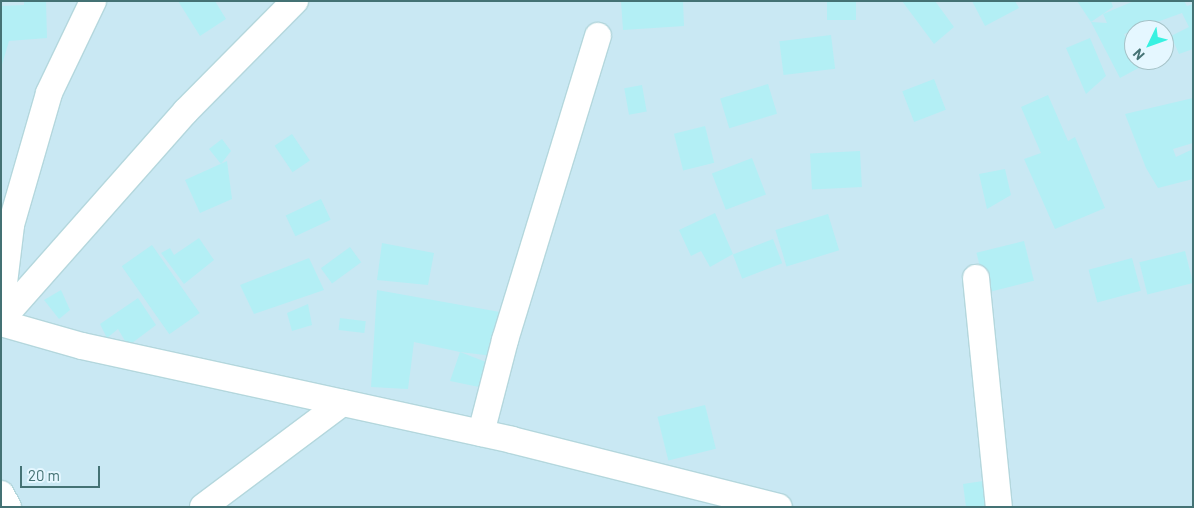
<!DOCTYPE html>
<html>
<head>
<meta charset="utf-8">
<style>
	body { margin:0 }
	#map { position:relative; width:1194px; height:508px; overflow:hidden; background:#ddf4fe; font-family:Barlow,sans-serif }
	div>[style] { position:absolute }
	.residential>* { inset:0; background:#c9e8f3 }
	.building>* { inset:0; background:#b3eff5; transform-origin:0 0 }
	.roads { filter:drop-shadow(1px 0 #b4d7dd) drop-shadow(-1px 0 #b4d7dd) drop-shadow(0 1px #b4d7dd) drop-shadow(0 -1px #b4d7dd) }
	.street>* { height:26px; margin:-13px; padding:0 13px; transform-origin:13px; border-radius:13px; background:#fff }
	span { translate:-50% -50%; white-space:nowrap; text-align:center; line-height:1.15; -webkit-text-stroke:4px #e5f7ff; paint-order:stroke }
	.frame { position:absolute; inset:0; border:2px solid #447274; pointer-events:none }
	.north { position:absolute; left:1124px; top:20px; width:50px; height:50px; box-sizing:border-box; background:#e5f7ff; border:1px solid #a5c2c7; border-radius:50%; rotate:228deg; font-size:14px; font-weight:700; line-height:20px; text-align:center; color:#447274 }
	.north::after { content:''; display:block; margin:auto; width:18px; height:22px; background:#38f1e1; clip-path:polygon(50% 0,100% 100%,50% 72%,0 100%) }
	.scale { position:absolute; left:20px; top:466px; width:80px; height:22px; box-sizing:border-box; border:2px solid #447274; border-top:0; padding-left:6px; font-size:15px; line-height:18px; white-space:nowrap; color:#447274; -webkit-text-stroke:4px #e5f7ff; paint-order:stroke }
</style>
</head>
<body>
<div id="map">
	<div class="residential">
		<div style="clip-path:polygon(evenodd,1px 1px,1193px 1px,1193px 507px,1px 507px,1px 1px,1134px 30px,1164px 30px,1164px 60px,1134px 60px,1134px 30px)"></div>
	</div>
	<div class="building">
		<div style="clip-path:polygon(24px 1px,46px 1px,47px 38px,9px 41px,1px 68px,1px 6px,24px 5px)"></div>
		<div style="clip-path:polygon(178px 1px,215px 1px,226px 19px,200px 36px)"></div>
		<div style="clip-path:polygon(621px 1px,683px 1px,684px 26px,623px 30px)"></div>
		<div style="left:827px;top:1px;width:29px;height:19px"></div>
		<div style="clip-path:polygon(902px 1px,935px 1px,954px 27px,934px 44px)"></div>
		<div style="clip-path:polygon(972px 1px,1015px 1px,1019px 8px,985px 26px)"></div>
		<div style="clip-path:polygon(1077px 1px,1111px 1px,1113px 7px,1091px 22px)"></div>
		<div style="clip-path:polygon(1134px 1px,1184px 1px,1187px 6px,1193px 4px,1193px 49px,1179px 54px,1171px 36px,1189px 27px,1182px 13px,1124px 34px,1134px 52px,1134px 60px,1138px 60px,1142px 66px,1120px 78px,1091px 22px,1107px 23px,1103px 14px)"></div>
		<div style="left:831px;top:35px;width:34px;height:52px;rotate:83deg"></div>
		<div style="clip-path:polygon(1090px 38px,1106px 76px,1086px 94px,1066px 48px)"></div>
		<div style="left:934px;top:79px;width:33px;height:34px;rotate:69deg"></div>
		<div style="left:768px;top:84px;width:31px;height:50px;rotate:73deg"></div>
		<div style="left:642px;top:85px;width:27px;height:18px;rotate:80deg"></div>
		<div style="clip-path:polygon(1048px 95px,1068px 141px,1075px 137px,1105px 208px,1055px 229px,1024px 159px,1041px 153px,1021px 107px)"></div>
		<div style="clip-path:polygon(1193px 98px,1193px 143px,1173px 149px,1176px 157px,1193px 149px,1193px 179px,1158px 188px,1146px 168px,1125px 114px)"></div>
		<div style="left:705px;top:126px;width:38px;height:32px;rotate:76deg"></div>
		<div style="left:292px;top:134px;width:32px;height:21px;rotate:56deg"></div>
		<div style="clip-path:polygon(222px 139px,231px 151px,221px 164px,209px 149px)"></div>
		<div style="left:860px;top:151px;width:36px;height:50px;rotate:87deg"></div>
		<div style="left:752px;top:158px;width:39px;height:43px;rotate:69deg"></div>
		<div style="clip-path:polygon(227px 161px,232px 199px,200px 213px,185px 180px)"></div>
		<div style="clip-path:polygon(1005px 169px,1011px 195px,987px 209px,979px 174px)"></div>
		<div style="left:321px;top:199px;width:23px;height:39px;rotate:65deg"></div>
		<div style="clip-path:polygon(715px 213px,733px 254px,710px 267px,701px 251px,691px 256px,679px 230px)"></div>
		<div style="left:828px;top:214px;width:38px;height:55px;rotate:73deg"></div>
		<div style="clip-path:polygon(199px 238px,214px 260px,184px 284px,161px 253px,170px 248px,174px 255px)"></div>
		<div style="left:773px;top:239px;width:26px;height:43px;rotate:69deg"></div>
		<div style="left:1024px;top:241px;width:41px;height:49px;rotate:76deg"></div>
		<div style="clip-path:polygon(382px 243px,434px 253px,428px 285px,377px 280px)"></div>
		<div style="left:152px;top:245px;width:83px;height:37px;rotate:55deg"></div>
		<div style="left:350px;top:247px;width:19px;height:36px;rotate:54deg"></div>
		<div style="left:1185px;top:251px;width:33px;height:47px;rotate:76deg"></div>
		<div style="clip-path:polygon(309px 258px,324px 290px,254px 314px,240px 285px)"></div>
		<div style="left:1132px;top:258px;width:34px;height:45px;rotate:75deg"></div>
		<div style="clip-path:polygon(61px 290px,70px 310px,59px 319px,44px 300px)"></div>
		<div style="clip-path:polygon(377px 290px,500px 312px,493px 356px,460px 352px,414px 342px,408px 389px,371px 387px)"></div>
		<div style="clip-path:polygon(138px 298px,156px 325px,128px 346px,118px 329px,107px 338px,100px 324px)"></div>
		<div style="clip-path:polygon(308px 304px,312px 325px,292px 331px,287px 313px)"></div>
		<div style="left:340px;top:318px;width:26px;height:12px;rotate:7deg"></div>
		<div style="clip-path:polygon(460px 352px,486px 362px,484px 388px,450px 381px)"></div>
		<div style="left:705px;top:405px;width:45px;height:49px;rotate:76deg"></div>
		<div style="clip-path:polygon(983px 481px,987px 507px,966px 507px,963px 484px)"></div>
	</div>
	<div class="roads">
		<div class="street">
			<div style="left:976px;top:278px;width:230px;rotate:84.3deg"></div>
			<div style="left:1px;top:308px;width:84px;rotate:-83.1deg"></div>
			<div style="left:11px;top:225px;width:137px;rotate:-73.9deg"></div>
			<div style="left:49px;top:93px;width:102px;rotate:-64.4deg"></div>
			<div style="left:1px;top:320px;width:279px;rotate:-48.5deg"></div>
			<div style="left:186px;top:111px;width:155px;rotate:-45.3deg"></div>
			<div style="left:1px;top:323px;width:84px;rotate:15.9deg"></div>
			<div style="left:82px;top:346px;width:440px;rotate:12.3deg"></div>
			<div style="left:512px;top:440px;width:275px;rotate:14.1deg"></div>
			<div style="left:481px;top:433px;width:96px;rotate:-75.5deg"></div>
			<div style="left:505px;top:340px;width:318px;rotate:-73deg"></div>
			<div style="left:1px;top:494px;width:15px;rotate:62deg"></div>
			<div style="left:203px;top:507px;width:174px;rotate:-36.8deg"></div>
		</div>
	</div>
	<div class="frame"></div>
	<div class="north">N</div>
	<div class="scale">20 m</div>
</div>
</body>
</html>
